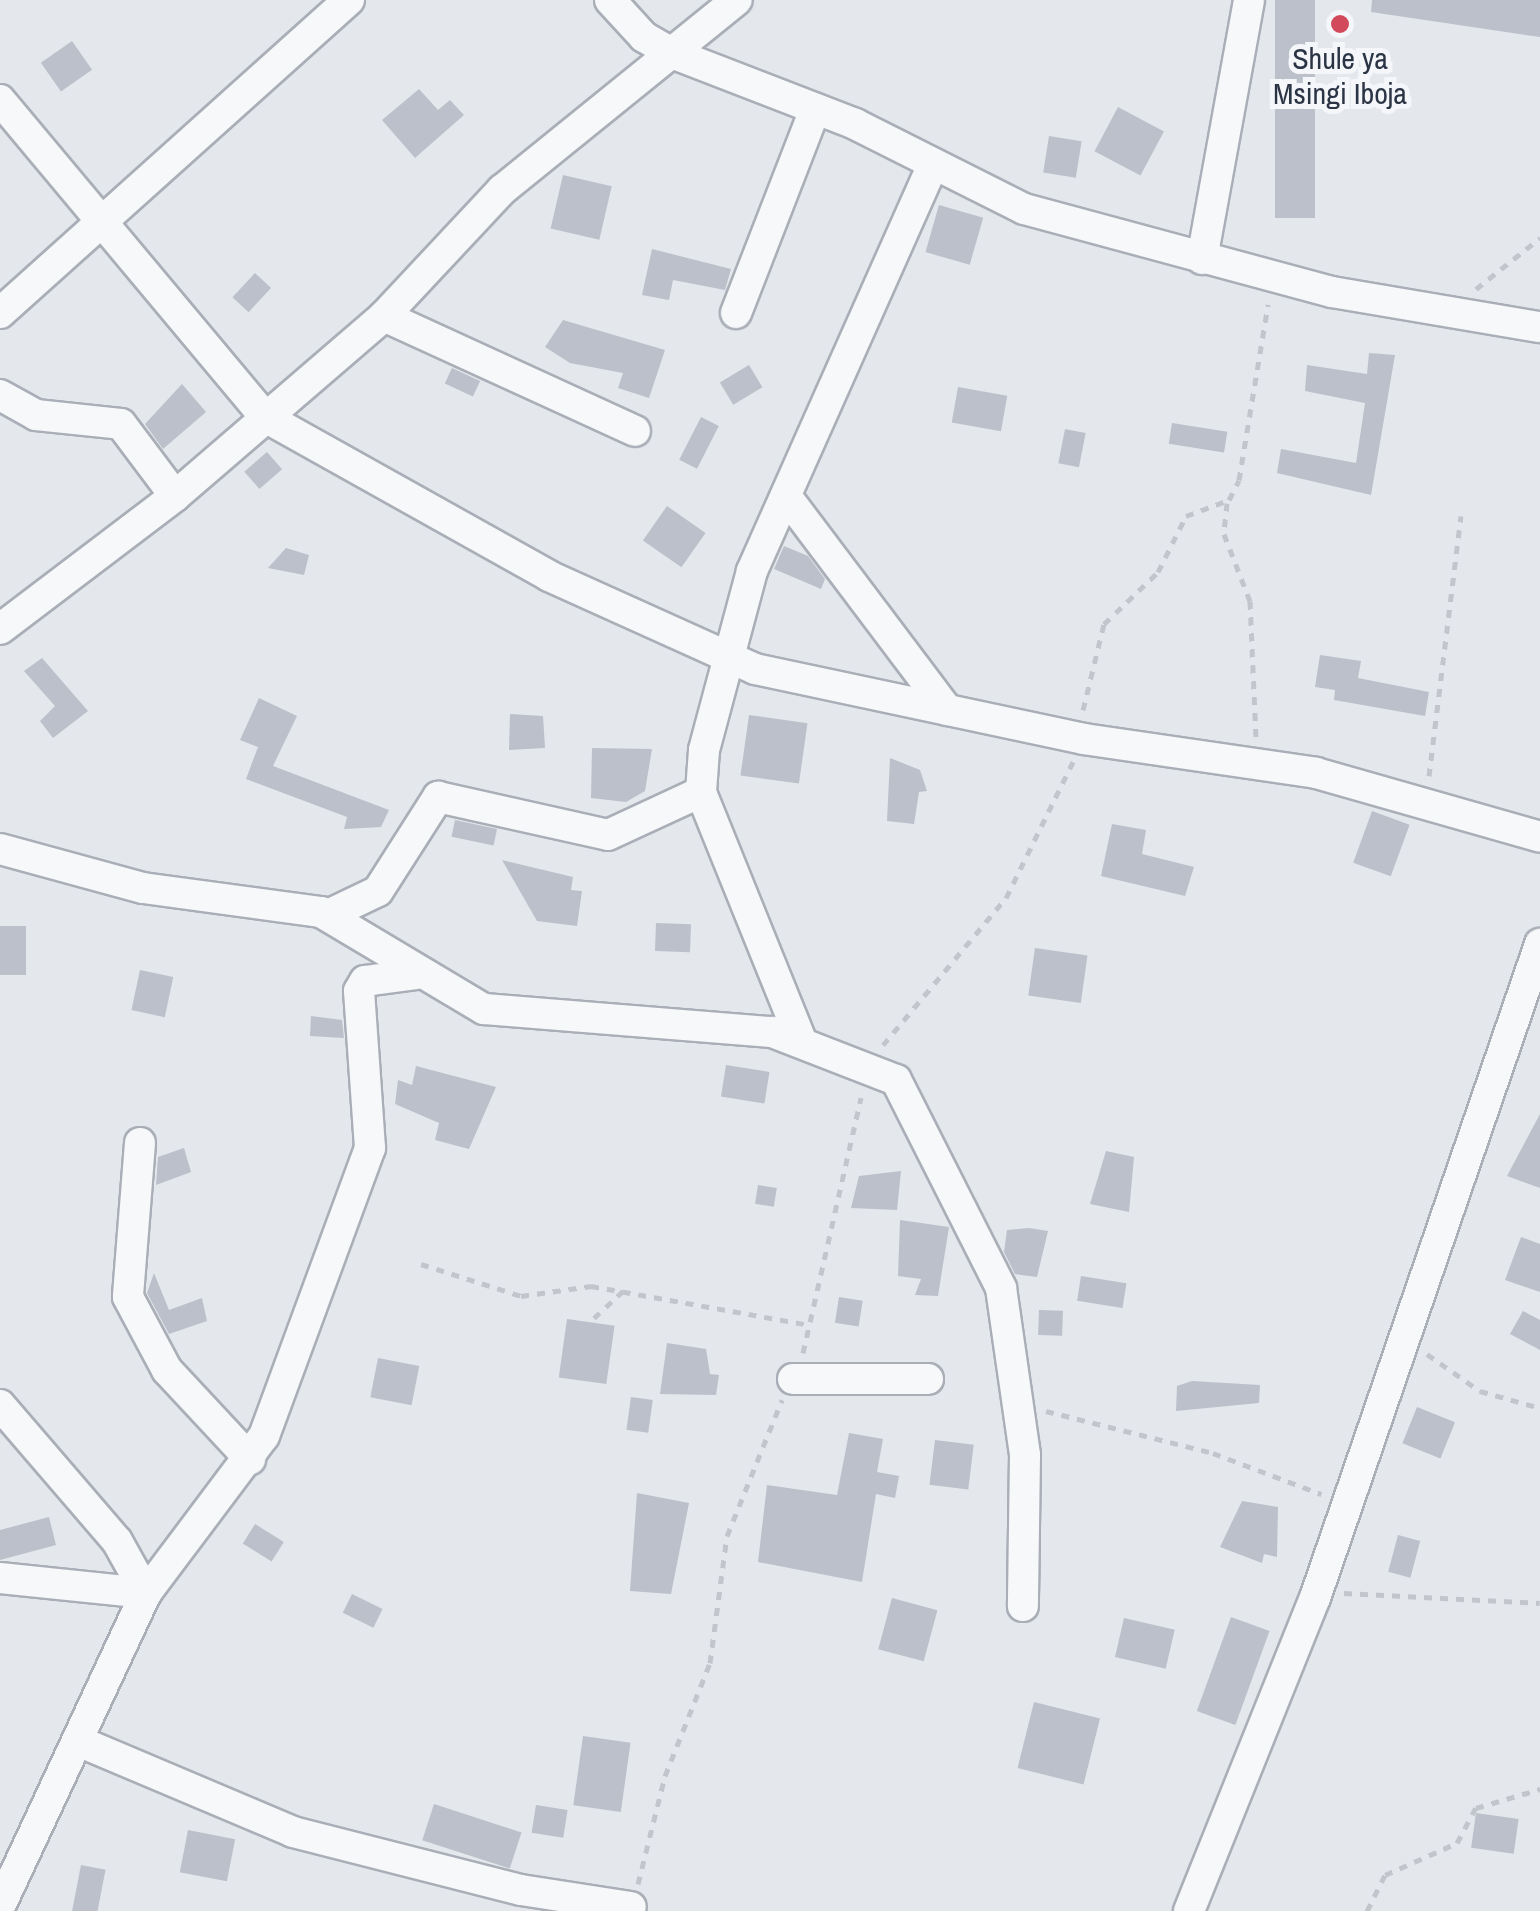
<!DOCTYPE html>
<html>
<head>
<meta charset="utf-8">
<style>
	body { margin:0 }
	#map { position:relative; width:1540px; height:1911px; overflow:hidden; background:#e4e7ec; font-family:"Archivo Narrow",sans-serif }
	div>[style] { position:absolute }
	.building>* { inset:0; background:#bbc0ca; transform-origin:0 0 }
	.path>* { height:5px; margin-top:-2.5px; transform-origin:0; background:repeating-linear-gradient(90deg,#c2c5cb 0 8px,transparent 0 16px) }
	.roads { filter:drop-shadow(2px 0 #a9aeb7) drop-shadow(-2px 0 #a9aeb7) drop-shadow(0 2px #a9aeb7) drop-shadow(0 -2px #a9aeb7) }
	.minor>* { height:30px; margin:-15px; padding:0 15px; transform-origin:15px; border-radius:15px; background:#f7f8fa }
	.dots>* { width:28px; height:28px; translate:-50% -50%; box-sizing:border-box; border:5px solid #f4f6f9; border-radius:50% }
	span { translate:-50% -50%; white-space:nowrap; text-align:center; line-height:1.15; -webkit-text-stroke:10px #f4f6f9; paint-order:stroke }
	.poi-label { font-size:30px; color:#2b3445 }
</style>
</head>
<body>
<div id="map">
	<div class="building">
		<div style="left:1275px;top:0;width:40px;height:218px"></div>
		<div style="clip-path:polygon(1372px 0,1540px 0,1540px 37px,1371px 12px)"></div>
		<div style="left:72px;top:41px;width:35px;height:38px;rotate:55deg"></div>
		<div style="clip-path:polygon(419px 89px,438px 110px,450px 100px,464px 115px,415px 158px,382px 120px)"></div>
		<div style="left:1118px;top:107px;width:52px;height:50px;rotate:28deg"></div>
		<div style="left:1049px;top:136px;width:33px;height:37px;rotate:9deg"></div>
		<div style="left:563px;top:175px;width:50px;height:55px;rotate:13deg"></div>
		<div style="left:939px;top:205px;width:46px;height:49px;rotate:16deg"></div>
		<div style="clip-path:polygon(652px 249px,731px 269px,725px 290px,673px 280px,669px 300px,642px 295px)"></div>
		<div style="left:255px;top:273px;width:22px;height:33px;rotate:43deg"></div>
		<div style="clip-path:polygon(563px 320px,665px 350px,649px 398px,618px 388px,623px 373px,570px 363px,545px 347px)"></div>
		<div style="clip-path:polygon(1369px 353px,1395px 355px,1371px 495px,1277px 473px,1281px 449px,1356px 463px,1365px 403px,1305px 391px,1307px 365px,1367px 374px)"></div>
		<div style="left:749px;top:365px;width:26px;height:34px;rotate:59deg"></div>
		<div style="left:452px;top:368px;width:31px;height:17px;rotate:25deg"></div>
		<div style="clip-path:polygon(182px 384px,206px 412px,163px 449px,145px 424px)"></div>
		<div style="left:958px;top:387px;width:50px;height:36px;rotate:10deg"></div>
		<div style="left:701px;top:417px;width:20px;height:48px;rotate:27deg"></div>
		<div style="left:1172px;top:423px;width:56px;height:21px;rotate:9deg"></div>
		<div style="left:1065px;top:429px;width:21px;height:35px;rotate:11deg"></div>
		<div style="left:267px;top:452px;width:23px;height:30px;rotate:49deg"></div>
		<div style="left:667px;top:506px;width:47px;height:42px;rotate:35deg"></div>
		<div style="clip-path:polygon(784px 546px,808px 556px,825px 579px,821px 589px,774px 569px)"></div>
		<div style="clip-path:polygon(286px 548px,309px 555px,304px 575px,268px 568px)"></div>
		<div style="clip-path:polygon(1320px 655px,1361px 661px,1358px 678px,1429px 692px,1425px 716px,1334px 700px,1335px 690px,1315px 687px)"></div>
		<div style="clip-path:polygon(42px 658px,88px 711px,53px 738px,40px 721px,55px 706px,24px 671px)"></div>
		<div style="clip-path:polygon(259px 698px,297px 716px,273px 766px,389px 810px,381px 827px,344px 829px,347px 817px,246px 779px,258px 747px,240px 740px)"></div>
		<div style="clip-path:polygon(510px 714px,543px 716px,545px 748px,509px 750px)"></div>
		<div style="left:749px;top:715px;width:59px;height:61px;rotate:8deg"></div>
		<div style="clip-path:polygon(592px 748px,652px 749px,645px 791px,626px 802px,591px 798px)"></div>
		<div style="clip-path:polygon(890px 758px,920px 770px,927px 791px,919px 792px,914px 824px,887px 821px)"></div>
		<div style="left:1372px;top:811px;width:40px;height:55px;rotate:20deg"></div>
		<div style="left:455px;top:820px;width:43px;height:17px;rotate:12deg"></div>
		<div style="clip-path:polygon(1112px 824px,1146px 830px,1142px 854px,1194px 867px,1185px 896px,1101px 876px)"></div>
		<div style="clip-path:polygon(502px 860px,573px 877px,571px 890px,582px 891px,577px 926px,537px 921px)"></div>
		<div style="left:656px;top:923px;width:35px;height:28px;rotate:2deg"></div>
		<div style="left:0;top:926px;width:26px;height:49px"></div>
		<div style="left:1035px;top:948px;width:53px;height:48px;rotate:8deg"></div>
		<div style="left:140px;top:970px;width:34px;height:41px;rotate:12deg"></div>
		<div style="clip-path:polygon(311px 1016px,342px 1020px,344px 1038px,310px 1036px)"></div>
		<div style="left:726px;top:1065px;width:44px;height:32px;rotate:9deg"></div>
		<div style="clip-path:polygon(416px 1066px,496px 1087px,469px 1149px,435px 1140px,439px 1123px,395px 1104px,398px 1080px,412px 1085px)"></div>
		<div style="clip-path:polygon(1540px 1114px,1540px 1188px,1507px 1176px)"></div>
		<div style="clip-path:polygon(184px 1148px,191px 1172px,156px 1185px,158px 1157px)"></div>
		<div style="clip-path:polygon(1106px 1151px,1134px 1157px,1129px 1212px,1090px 1204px)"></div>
		<div style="clip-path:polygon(901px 1171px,897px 1210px,851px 1208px,859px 1176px)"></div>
		<div style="left:758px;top:1185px;width:19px;height:19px;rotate:9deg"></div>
		<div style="clip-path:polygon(900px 1220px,949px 1227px,938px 1296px,915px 1295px,921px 1279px,898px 1276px)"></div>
		<div style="clip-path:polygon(1029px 1228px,1048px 1231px,1037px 1277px,1015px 1274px,1004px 1252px,1007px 1230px)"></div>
		<div style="clip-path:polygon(1521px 1237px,1540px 1244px,1540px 1292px,1505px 1280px)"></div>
		<div style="clip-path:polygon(154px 1273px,169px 1310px,202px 1298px,207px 1321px,169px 1334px,147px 1293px)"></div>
		<div style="left:1081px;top:1276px;width:46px;height:25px;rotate:9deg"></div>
		<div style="left:839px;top:1297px;width:24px;height:26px;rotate:9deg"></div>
		<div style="left:1039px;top:1310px;width:24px;height:25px;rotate:2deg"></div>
		<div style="clip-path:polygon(1523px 1311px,1540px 1320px,1540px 1350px,1510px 1334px)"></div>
		<div style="left:567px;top:1319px;width:48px;height:59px;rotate:8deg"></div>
		<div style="clip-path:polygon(667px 1343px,706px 1349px,710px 1374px,719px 1375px,716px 1395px,660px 1394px)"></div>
		<div style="left:378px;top:1358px;width:42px;height:40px;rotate:11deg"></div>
		<div style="clip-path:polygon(1192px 1381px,1260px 1385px,1259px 1403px,1176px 1411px,1177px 1386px)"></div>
		<div style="left:631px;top:1397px;width:22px;height:33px;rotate:8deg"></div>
		<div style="left:1417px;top:1407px;width:41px;height:39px;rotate:22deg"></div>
		<div style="clip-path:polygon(849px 1433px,883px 1439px,877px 1472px,899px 1476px,895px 1498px,876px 1494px,862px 1582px,758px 1562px,767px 1485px,837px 1495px)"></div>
		<div style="left:935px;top:1440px;width:39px;height:45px;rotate:7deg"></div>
		<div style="clip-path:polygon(637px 1493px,689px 1503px,671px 1594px,630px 1591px)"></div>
		<div style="clip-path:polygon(1242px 1501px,1278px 1507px,1277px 1557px,1264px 1554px,1262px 1563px,1220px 1547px)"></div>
		<div style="clip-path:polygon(49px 1517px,56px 1545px,0 1560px,0 1530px)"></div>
		<div style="left:255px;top:1524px;width:34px;height:23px;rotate:32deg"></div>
		<div style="left:1398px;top:1535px;width:23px;height:38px;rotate:15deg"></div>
		<div style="left:352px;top:1594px;width:34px;height:21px;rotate:26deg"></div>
		<div style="left:892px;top:1598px;width:47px;height:53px;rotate:15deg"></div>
		<div style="left:1231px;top:1617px;width:41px;height:100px;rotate:20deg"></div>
		<div style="left:1124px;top:1618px;width:52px;height:40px;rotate:13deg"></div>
		<div style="left:1034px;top:1702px;width:68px;height:68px;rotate:14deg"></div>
		<div style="left:583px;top:1736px;width:48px;height:70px;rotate:8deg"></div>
		<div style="left:434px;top:1804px;width:92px;height:38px;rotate:18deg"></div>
		<div style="left:536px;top:1805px;width:32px;height:28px;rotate:9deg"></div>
		<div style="left:1476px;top:1813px;width:43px;height:35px;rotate:8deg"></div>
		<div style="left:188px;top:1830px;width:48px;height:43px;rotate:11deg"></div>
		<div style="left:81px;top:1865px;width:25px;height:47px;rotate:11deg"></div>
	</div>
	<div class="path">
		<div style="left:1476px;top:289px;width:82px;rotate:-38.6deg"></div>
		<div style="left:1227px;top:503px;width:31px;rotate:96deg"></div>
		<div style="left:1224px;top:534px;width:72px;rotate:68.8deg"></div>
		<div style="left:1250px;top:601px;width:138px;rotate:87.5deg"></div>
		<div style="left:1083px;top:710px;width:89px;rotate:-76.3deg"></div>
		<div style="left:1104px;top:624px;width:75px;rotate:-43.9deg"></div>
		<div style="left:1158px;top:572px;width:63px;rotate:-63.4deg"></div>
		<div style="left:1186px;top:516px;width:46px;rotate:-20.4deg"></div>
		<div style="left:1229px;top:500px;width:22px;rotate:-63deg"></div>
		<div style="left:1239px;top:480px;width:178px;rotate:-80.6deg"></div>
		<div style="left:1429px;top:776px;width:262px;rotate:-83deg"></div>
		<div style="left:883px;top:1045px;width:192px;rotate:-50.1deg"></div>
		<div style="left:1006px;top:898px;width:152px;rotate:-63.8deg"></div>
		<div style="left:421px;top:1264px;width:105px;rotate:17.7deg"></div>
		<div style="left:521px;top:1296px;width:71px;rotate:-8.1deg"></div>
		<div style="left:591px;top:1286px;width:223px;rotate:10.1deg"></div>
		<div style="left:594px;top:1318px;width:40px;rotate:-43deg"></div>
		<div style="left:803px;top:1353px;width:262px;rotate:-77.2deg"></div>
		<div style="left:1427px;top:1354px;width:65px;rotate:34.9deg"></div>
		<div style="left:1480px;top:1391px;width:62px;rotate:15.8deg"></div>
		<div style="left:1046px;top:1411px;width:172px;rotate:14.1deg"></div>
		<div style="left:1213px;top:1453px;width:116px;rotate:20.8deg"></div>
		<div style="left:1344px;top:1593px;width:196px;rotate:2.9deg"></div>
		<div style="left:638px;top:1884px;width:111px;rotate:-76deg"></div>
		<div style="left:665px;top:1776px;width:122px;rotate:-68.3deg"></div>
		<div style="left:710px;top:1663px;width:128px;rotate:-82.4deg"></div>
		<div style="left:727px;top:1536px;width:147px;rotate:-68deg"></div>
		<div style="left:1367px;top:1911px;width:40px;rotate:-63.4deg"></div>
		<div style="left:1385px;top:1875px;width:79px;rotate:-24deg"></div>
		<div style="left:1457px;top:1843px;width:40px;rotate:-62deg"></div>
		<div style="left:1476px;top:1808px;width:67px;rotate:-16.5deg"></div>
	</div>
	<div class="roads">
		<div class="minor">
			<div style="left:610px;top:0;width:50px;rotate:47.4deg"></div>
			<div style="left:644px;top:37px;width:34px;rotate:30deg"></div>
			<div style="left:674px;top:54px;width:194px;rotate:21.1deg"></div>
			<div style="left:855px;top:124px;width:189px;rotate:26.7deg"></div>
			<div style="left:1024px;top:209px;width:319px;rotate:15.1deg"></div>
			<div style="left:1332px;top:292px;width:211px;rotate:9.6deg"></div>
			<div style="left:0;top:100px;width:413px;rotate:50.1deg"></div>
			<div style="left:265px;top:417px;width:325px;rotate:29.2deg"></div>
			<div style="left:549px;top:576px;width:226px;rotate:24.3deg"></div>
			<div style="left:755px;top:669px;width:336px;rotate:12deg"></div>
			<div style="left:1084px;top:739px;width:234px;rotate:8.3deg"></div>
			<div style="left:1316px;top:773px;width:233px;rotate:15.9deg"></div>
			<div style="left:1202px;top:259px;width:263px;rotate:-79.7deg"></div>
			<div style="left:0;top:313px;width:469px;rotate:-41.9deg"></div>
			<div style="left:736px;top:313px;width:219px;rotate:-68.8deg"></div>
			<div style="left:384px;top:316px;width:276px;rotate:24.6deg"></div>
			<div style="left:0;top:395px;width:41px;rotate:29.1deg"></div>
			<div style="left:36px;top:415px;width:85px;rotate:6deg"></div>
			<div style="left:121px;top:424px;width:90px;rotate:53.1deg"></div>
			<div style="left:786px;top:496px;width:268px;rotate:53deg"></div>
			<div style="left:0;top:629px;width:220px;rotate:-37.2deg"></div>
			<div style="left:175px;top:496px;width:276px;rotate:-40.7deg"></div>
			<div style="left:384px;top:316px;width:173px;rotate:-46.9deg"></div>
			<div style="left:502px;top:190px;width:302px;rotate:-39deg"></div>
			<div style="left:0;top:849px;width:148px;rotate:15.3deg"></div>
			<div style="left:143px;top:888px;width:180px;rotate:7.7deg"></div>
			<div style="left:321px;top:912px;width:190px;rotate:30.8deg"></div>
			<div style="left:484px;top:1009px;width:289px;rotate:4.6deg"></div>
			<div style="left:772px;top:1032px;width:133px;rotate:21.2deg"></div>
			<div style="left:896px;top:1080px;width:233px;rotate:63.2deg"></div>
			<div style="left:1001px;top:1288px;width:169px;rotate:81.8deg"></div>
			<div style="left:1025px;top:1455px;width:151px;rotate:90.8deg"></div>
			<div style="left:328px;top:915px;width:55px;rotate:-25.6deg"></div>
			<div style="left:378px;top:891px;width:112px;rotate:-57.4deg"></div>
			<div style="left:438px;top:797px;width:174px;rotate:12.6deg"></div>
			<div style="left:608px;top:835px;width:102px;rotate:-24.8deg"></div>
			<div style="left:801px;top:1040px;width:267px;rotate:-112deg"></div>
			<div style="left:701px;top:792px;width:42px;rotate:-85.9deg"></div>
			<div style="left:704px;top:750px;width:185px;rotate:-75deg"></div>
			<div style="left:752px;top:571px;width:440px;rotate:-66deg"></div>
			<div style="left:140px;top:1143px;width:154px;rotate:94.5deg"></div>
			<div style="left:128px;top:1297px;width:83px;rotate:61.9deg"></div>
			<div style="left:167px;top:1370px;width:122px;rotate:47deg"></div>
			<div style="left:793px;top:1379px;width:135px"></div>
			<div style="left:0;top:1405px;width:179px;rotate:49.3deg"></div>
			<div style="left:117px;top:1541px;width:60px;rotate:60.9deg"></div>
			<div style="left:0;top:1578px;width:147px;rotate:5.9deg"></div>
			<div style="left:78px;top:1741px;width:233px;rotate:22.9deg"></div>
			<div style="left:293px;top:1832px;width:235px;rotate:14.3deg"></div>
			<div style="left:521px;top:1890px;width:111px;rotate:8.8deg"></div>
			<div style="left:0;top:1906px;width:345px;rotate:-65deg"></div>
			<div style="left:146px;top:1593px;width:196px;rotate:-53.1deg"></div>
			<div style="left:264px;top:1436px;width:307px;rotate:-69.8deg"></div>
			<div style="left:370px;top:1148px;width:157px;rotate:-94deg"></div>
			<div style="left:359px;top:991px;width:12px;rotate:-59deg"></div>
			<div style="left:365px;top:981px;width:51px;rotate:-7.8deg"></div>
			<div style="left:1189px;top:1911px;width:337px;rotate:-68.1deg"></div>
			<div style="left:1315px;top:1598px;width:692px;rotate:-71.01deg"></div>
		</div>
	</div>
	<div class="dots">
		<div style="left:1340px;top:24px;background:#d1495b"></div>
	</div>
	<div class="poi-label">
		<span style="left:1340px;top:75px">Shule ya<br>Msingi Iboja</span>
	</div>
</div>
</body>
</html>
